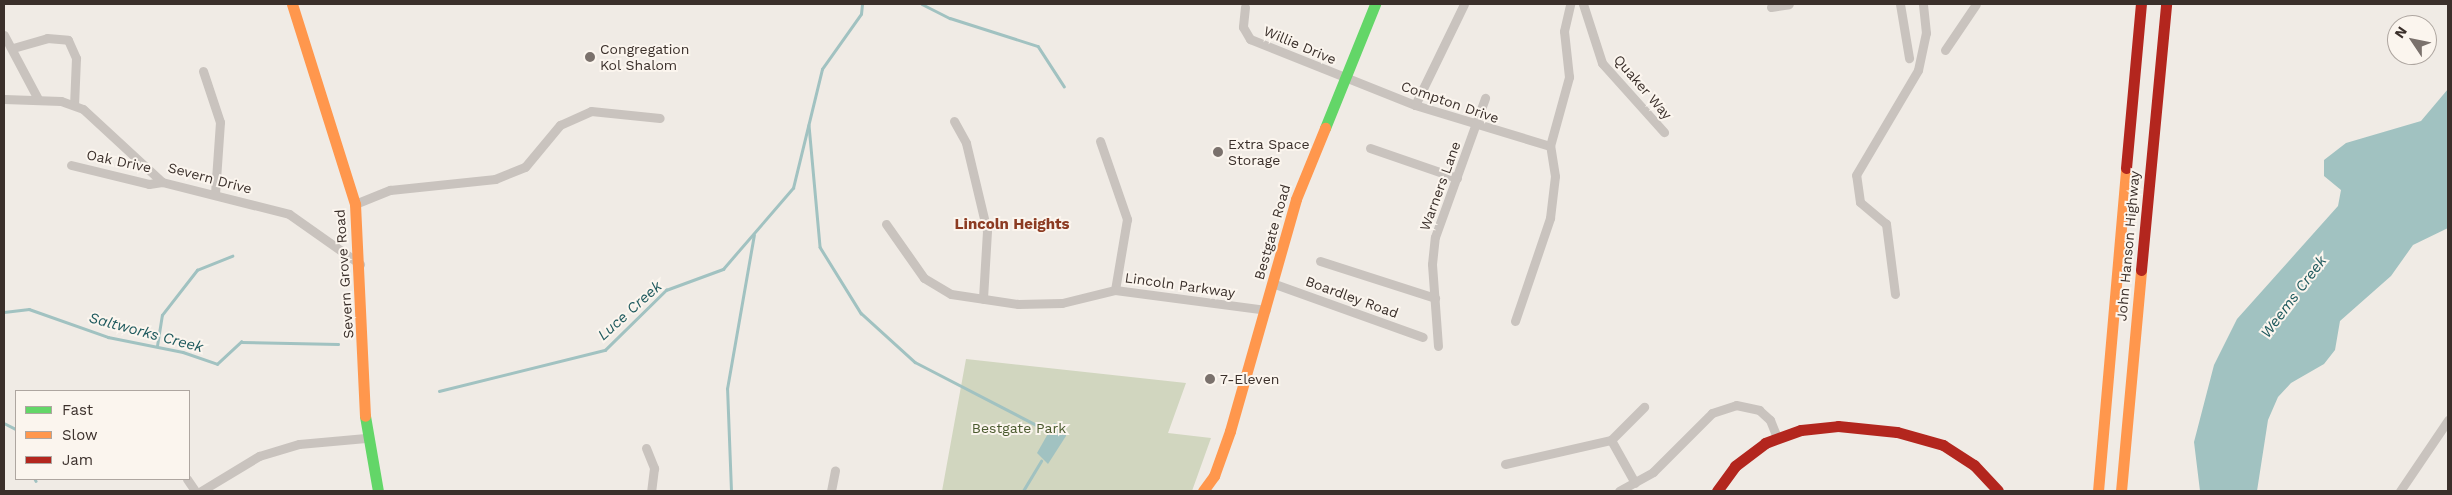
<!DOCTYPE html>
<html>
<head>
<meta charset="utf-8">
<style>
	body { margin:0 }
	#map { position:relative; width:2452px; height:495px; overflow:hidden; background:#f0ebe5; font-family:"Work Sans",sans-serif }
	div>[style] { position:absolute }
	.green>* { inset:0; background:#d1d6bf }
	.water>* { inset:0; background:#a1c2c1 }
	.stream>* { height:2.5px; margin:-1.25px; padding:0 1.25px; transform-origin:1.25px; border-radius:1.25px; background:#a1c2c1 }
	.street>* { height:9px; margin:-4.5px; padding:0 4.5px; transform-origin:4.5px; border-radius:4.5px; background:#c9c3be }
	.fast>* { height:11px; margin:-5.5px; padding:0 5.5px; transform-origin:5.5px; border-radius:5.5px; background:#63d668 }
	.slow>* { height:11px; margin:-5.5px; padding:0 5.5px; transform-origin:5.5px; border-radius:5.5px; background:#ff974d }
	.jam>* { height:11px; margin:-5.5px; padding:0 5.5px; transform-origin:5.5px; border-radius:5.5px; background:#b3261e }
	.dots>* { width:14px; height:14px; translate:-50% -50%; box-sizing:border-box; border:2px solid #fbf5ee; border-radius:50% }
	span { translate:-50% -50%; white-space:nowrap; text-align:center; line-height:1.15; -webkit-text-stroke:4px #fbf5ee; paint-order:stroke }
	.street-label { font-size:14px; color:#3b302b }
	.poi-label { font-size:14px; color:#3b302b }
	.left { translate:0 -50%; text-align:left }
	.park-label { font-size:14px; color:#4a5a2e }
	.neighbourhood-label { font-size:15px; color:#8c3b22; font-weight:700 }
	.water-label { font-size:15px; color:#1f5a5e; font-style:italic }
	.frame { position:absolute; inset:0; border:5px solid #3b302b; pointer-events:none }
	.legend { position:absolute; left:15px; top:390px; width:175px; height:90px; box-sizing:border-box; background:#fbf5ee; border:1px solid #aea6a0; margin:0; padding:6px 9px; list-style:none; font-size:15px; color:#3b302b }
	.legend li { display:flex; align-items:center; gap:10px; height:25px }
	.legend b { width:25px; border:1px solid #aea6a0 }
	.north { position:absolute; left:2387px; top:15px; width:50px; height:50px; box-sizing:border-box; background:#fbf5ee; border:1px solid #aea6a0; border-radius:50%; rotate:304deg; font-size:14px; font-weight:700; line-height:20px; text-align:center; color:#3b302b }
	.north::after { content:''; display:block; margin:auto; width:18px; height:22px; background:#7a716c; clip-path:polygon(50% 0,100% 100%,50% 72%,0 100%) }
</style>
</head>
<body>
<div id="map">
	<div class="green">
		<div style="clip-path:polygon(966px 359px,1186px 383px,1168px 433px,1211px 438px,1192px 491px,942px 491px)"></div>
	</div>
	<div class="water">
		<div style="clip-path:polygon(2448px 89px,2448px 228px,2413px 245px,2391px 276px,2340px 321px,2335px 350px,2324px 364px,2291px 383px,2278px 397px,2268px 420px,2257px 491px,2200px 491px,2194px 442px,2214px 365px,2237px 319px,2338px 206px,2341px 190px,2324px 176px,2324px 160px,2346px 143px,2421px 121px)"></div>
		<div style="clip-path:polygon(1054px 423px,1066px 427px,1066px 436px,1048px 464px,1037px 453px)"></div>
	</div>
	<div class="stream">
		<div style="left:922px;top:4px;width:31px;rotate:27deg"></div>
		<div style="left:950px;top:18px;width:92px;rotate:17.7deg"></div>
		<div style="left:1038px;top:46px;width:48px;rotate:57deg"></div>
		<div style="left:809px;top:125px;width:122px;rotate:84.8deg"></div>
		<div style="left:820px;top:247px;width:78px;rotate:58.2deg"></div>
		<div style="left:861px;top:313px;width:73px;rotate:42.2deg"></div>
		<div style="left:915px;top:362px;width:148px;rotate:27.4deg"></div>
		<div style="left:4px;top:312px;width:25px;rotate:-7deg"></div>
		<div style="left:29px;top:309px;width:84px;rotate:19.5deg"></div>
		<div style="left:108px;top:337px;width:76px;rotate:11.3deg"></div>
		<div style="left:183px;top:352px;width:36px;rotate:19deg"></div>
		<div style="left:217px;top:364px;width:33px;rotate:-43deg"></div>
		<div style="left:241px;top:342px;width:97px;rotate:1.2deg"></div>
		<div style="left:157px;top:346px;width:31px;rotate:-81deg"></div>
		<div style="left:162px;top:315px;width:57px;rotate:-52.1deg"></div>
		<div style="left:197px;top:270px;width:38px;rotate:-22deg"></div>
		<div style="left:439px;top:391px;width:171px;rotate:-13.9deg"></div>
		<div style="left:605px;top:350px;width:86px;rotate:-44.5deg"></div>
		<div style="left:666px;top:290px;width:61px;rotate:-20.2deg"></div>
		<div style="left:723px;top:269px;width:107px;rotate:-49.2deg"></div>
		<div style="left:793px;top:188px;width:122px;rotate:-76.3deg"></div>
		<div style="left:822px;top:69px;width:67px;rotate:-54.7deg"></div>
		<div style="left:861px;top:14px;width:10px;rotate:-84deg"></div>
		<div style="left:4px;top:423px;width:13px;rotate:27deg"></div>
		<div style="left:35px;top:479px;width:2px;rotate:63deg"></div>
		<div style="left:731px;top:491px;width:102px;rotate:-92.2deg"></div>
		<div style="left:727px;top:389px;width:156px;rotate:-80.1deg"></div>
		<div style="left:1023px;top:491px;width:35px;rotate:-59deg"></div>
	</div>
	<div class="street">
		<div style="left:1583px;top:4px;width:62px;rotate:72.1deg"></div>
		<div style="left:1602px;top:63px;width:93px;rotate:48.1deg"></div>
		<div style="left:1900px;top:4px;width:55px;rotate:80.5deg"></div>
		<div style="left:1245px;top:7px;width:20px;rotate:96deg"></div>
		<div style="left:1243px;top:27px;width:14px;rotate:60deg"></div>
		<div style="left:1250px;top:39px;width:178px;rotate:21.8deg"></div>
		<div style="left:1415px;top:105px;width:141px;rotate:16.9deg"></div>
		<div style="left:1771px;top:7px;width:18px;rotate:-9deg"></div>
		<div style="left:4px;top:35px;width:72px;rotate:62deg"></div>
		<div style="left:13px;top:48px;width:35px;rotate:-16deg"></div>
		<div style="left:47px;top:38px;width:21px;rotate:5deg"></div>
		<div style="left:68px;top:40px;width:20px;rotate:66deg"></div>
		<div style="left:76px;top:58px;width:47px;rotate:92.4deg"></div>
		<div style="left:1945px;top:50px;width:55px;rotate:-56deg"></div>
		<div style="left:203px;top:71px;width:54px;rotate:71.6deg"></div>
		<div style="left:220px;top:122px;width:71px;rotate:94deg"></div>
		<div style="left:4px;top:99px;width:57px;rotate:2deg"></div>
		<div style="left:61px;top:101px;width:23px;rotate:20deg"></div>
		<div style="left:83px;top:109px;width:108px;rotate:42.7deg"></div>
		<div style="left:162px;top:182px;width:131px;rotate:14.1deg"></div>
		<div style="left:289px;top:214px;width:87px;rotate:35.2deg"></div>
		<div style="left:1415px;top:105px;width:112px;rotate:-64.1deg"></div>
		<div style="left:954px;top:121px;width:25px;rotate:61deg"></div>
		<div style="left:966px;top:143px;width:90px;rotate:76.6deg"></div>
		<div style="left:987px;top:231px;width:68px;rotate:93.4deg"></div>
		<div style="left:1100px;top:141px;width:83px;rotate:70.9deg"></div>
		<div style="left:1127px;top:219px;width:72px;rotate:99.6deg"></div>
		<div style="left:1370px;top:148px;width:92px;rotate:19deg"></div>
		<div style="left:71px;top:165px;width:80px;rotate:13.7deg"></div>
		<div style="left:149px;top:184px;width:13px;rotate:-9deg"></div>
		<div style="left:355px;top:204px;width:38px;rotate:-22deg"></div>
		<div style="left:390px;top:190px;width:106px;rotate:-6deg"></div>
		<div style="left:495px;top:179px;width:32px;rotate:-22deg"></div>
		<div style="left:525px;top:167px;width:55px;rotate:-50.2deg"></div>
		<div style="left:560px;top:125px;width:34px;rotate:-24deg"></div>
		<div style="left:591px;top:111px;width:69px;rotate:5.8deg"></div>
		<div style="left:886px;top:224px;width:66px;rotate:54.9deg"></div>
		<div style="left:924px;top:278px;width:31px;rotate:31deg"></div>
		<div style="left:951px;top:294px;width:68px;rotate:8.5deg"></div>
		<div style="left:1018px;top:304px;width:44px;rotate:-1.3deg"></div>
		<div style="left:1062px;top:303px;width:55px;rotate:-13.8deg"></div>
		<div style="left:1115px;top:290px;width:152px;rotate:7.5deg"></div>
		<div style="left:1320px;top:261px;width:121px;rotate:17.8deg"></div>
		<div style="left:1272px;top:283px;width:160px;rotate:19.7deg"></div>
		<div style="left:1895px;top:294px;width:71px;rotate:-97.3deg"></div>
		<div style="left:1886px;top:224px;width:34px;rotate:-140deg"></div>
		<div style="left:1860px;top:202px;width:27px;rotate:-98deg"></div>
		<div style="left:1856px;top:175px;width:122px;rotate:-59.4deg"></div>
		<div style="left:1918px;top:70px;width:38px;rotate:-78deg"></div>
		<div style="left:1926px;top:33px;width:29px;rotate:-96deg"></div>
		<div style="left:1515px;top:321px;width:109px;rotate:-71.2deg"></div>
		<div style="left:1550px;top:218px;width:42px;rotate:-83.2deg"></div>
		<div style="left:1555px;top:176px;width:30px;rotate:-99deg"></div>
		<div style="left:1550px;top:146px;width:72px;rotate:-74.6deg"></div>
		<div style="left:1569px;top:77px;width:46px;rotate:-96.2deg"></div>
		<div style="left:1564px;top:31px;width:28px;rotate:-77deg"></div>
		<div style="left:1438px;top:346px;width:82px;rotate:-94.2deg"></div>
		<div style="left:1432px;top:264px;width:27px;rotate:-84deg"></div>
		<div style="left:1435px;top:237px;width:148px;rotate:-70.2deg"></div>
		<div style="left:1611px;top:440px;width:49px;rotate:60.8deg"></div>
		<div style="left:646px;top:448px;width:22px;rotate:68deg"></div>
		<div style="left:654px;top:468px;width:23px;rotate:97deg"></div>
		<div style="left:1505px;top:464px;width:109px;rotate:-12.8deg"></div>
		<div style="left:1611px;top:440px;width:47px;rotate:-45deg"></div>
		<div style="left:187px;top:479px;width:14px;rotate:56deg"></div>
		<div style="left:201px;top:491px;width:68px;rotate:-31.1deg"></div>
		<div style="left:259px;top:456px;width:42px;rotate:-16.7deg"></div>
		<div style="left:299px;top:444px;width:67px;rotate:-5.1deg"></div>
		<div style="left:831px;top:491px;width:21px;rotate:-79deg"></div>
		<div style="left:1619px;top:491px;width:39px;rotate:-29deg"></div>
		<div style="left:1653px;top:472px;width:83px;rotate:-45deg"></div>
		<div style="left:1712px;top:413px;width:25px;rotate:-18deg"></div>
		<div style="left:1736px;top:405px;width:24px;rotate:12deg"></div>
		<div style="left:1759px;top:410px;width:15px;rotate:42deg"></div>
		<div style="left:1770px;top:420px;width:18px;rotate:68deg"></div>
		<div style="left:2400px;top:491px;width:86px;rotate:-55.9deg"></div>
	</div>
	<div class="fast">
		<div style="left:1325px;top:128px;width:134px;rotate:-68deg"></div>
		<div style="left:365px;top:416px;width:76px;rotate:80.2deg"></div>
	</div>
	<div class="slow">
		<div style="left:292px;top:4px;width:210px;rotate:72.5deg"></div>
		<div style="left:355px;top:204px;width:212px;rotate:87.3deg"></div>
		<div style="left:1203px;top:491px;width:19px;rotate:-54deg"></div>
		<div style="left:1214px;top:476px;width:48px;rotate:-70.4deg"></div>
		<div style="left:1230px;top:431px;width:241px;rotate:-74.1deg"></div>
		<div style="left:1296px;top:199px;width:77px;rotate:-67.8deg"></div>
		<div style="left:2098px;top:491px;width:324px;rotate:-85deg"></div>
		<div style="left:2121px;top:491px;width:222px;rotate:-84.8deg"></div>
	</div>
	<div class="jam">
		<div style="left:2126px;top:168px;width:165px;rotate:-84.8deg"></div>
		<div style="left:2141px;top:270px;width:267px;rotate:-84.6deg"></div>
		<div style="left:1717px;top:491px;width:31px;rotate:-54deg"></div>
		<div style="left:1735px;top:466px;width:38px;rotate:-37deg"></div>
		<div style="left:1765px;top:443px;width:38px;rotate:-20deg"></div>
		<div style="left:1801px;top:430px;width:37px;rotate:-6deg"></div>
		<div style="left:1838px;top:426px;width:59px;rotate:5.8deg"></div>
		<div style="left:1897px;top:432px;width:48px;rotate:15.8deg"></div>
		<div style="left:1943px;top:445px;width:37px;rotate:33deg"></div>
		<div style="left:1974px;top:465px;width:35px;rotate:47deg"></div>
	</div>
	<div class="dots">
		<div style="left:590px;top:57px;background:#7a716c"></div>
		<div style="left:1218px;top:152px;background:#7a716c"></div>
		<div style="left:1210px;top:379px;background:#7a716c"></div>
	</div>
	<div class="street-label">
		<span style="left:1300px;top:45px;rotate:23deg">Willie Drive</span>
		<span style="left:1643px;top:87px;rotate:49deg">Quaker Way</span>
		<span style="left:1450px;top:102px;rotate:19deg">Compton Drive</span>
		<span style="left:119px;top:161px;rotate:12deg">Oak Drive</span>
		<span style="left:210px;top:178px;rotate:15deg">Severn Drive</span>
		<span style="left:1440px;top:186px;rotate:-70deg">Warners Lane</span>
		<span style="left:1272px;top:232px;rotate:-74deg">Bestgate Road</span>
		<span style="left:2128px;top:246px;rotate:-85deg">John Hanson Highway</span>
		<span style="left:344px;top:274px;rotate:-94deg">Severn Grove Road</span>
		<span style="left:1180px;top:285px;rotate:8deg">Lincoln Parkway</span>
		<span style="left:1352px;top:297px;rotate:20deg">Boardley Road</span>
	</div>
	<div class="poi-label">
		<span class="left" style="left:600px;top:57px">Congregation<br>Kol Shalom</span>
		<span class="left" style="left:1228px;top:152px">Extra Space<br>Storage</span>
		<span class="left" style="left:1220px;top:379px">7-Eleven</span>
	</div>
	<div class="park-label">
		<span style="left:1019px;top:428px">Bestgate Park</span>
	</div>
	<div class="neighbourhood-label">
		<span style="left:1012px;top:225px">Lincoln Heights</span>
	</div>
	<div class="water-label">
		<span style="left:2294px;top:297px;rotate:-53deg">Weems Creek</span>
		<span style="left:630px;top:311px;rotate:-42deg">Luce Creek</span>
		<span style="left:146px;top:333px;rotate:15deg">Saltworks Creek</span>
	</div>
	<div class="frame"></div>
	<ul class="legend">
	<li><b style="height:6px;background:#63d668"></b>Fast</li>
	<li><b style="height:6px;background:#ff974d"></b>Slow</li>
	<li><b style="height:6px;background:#b3261e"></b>Jam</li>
	</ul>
	<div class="north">N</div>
</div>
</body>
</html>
